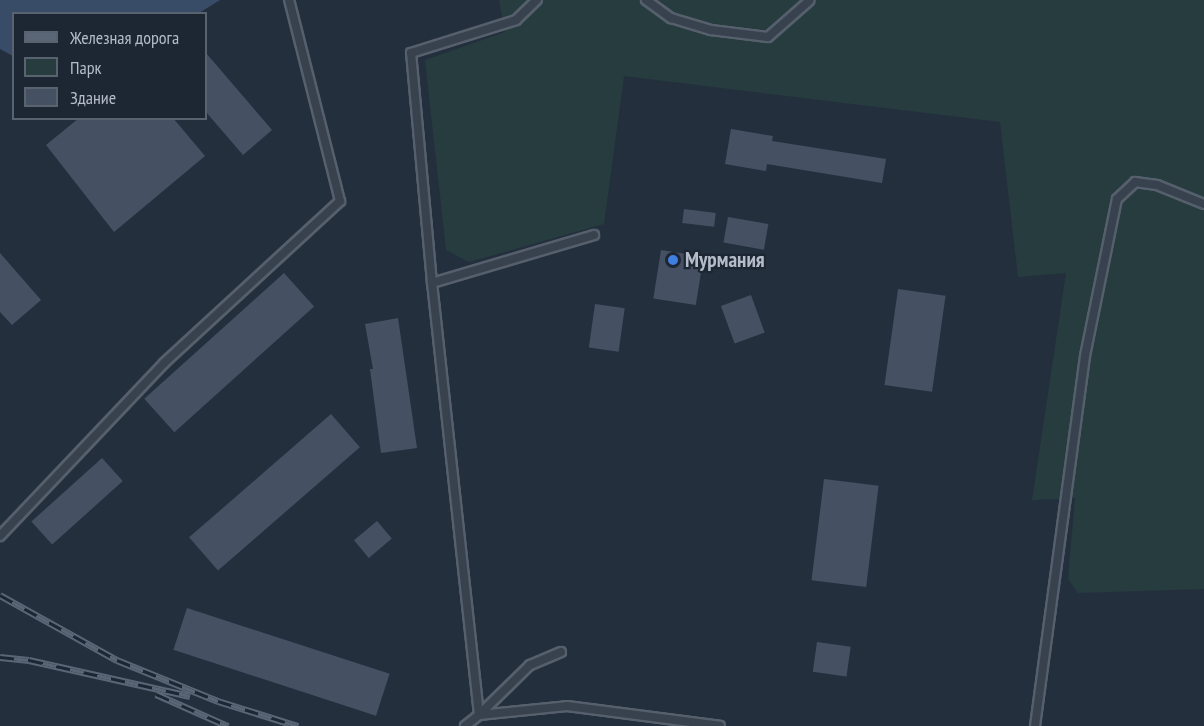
<!DOCTYPE html>
<html>
<head>
<meta charset="utf-8">
<style>
	body { margin:0 }
	#map { position:relative; width:1204px; height:726px; overflow:hidden; background:#242f3e; font-family:"PT Sans Narrow",sans-serif }
	div>[style] { position:absolute }
	.green>* { inset:0; background:#263c3f }
	.water>* { inset:0; background:#394c67 }
	.building>* { inset:0; background:#455162; transform-origin:0 0 }
	.roads { filter:drop-shadow(2px 0 #565f6c) drop-shadow(-2px 0 #565f6c) drop-shadow(0 2px #565f6c) drop-shadow(0 -2px #565f6c) }
	.service>* { height:8px; margin:-4px; padding:0 4px; transform-origin:4px; border-radius:4px; background:#38414e }
	.rail>* { height:7px; margin-top:-3.5px; transform-origin:0; background:repeating-linear-gradient(90deg,#1d2633 0 14px,#5a6575 0 28px); box-sizing:border-box; border-block:2px solid #5a6575 }
	.dots>* { width:16px; height:16px; translate:-50% -50%; box-sizing:border-box; border:3px solid #1d2633; border-radius:50% }
	span { translate:-50% -50%; white-space:nowrap; text-align:center; line-height:1.15; -webkit-text-stroke:4.5px #1d2633; paint-order:stroke }
	.poi-label { font-size:21px; color:#b4bcc9; font-weight:700 }
	.left { translate:0 -50%; text-align:left }
	.legend { position:absolute; left:12px; top:12px; width:195px; height:108px; box-sizing:border-box; background:#1d2633; border:2px solid #59626f; margin:0; padding:8px 10px; list-style:none; font-size:18px; color:#b4bcc9 }
	.legend li { display:flex; align-items:center; gap:12px; height:30px }
	.legend b { width:30px; border:2px solid #59626f }
</style>
</head>
<body>
<div id="map">
	<div class="green">
		<div style="clip-path:polygon(499px 0,1204px 0,1204px 589px,1078px 593px,1068px 579px,1075px 498px,1032px 500px,1066px 273px,1018px 277px,1000px 122px,624px 76px,604px 224px,469px 262px,446px 250px,425px 60px,505px 32px)"></div>
	</div>
	<div class="water">
		<div style="clip-path:polygon(0 0,220px 0,199px 13px,14px 14px,13px 56px,0 49px)"></div>
	</div>
	<div class="building">
		<div style="clip-path:polygon(206px 53px,272px 130px,243px 155px,206px 112px)"></div>
		<div style="clip-path:polygon(79px 118px,173px 118px,205px 156px,114px 232px,46px 145px)"></div>
		<div style="clip-path:polygon(731px 129px,773px 136px,772px 141px,886px 159px,882px 183px,767px 164px,766px 171px,725px 164px)"></div>
		<div style="left:684px;top:209px;width:32px;height:14px;rotate:7deg"></div>
		<div style="left:728px;top:217px;width:41px;height:26px;rotate:10deg"></div>
		<div style="left:661px;top:250px;width:43px;height:49px;rotate:9deg"></div>
		<div style="clip-path:polygon(0 253px,41px 300px,12px 325px,0 312px)"></div>
		<div style="left:284px;top:273px;width:45px;height:188px;rotate:48deg"></div>
		<div style="left:898px;top:289px;width:48px;height:97px;rotate:8deg"></div>
		<div style="left:751px;top:295px;width:40px;height:32px;rotate:70deg"></div>
		<div style="left:595px;top:304px;width:30px;height:44px;rotate:8deg"></div>
		<div style="clip-path:polygon(398px 318px,417px 448px,381px 453px,370px 369px,373px 369px,365px 324px)"></div>
		<div style="left:331px;top:414px;width:44px;height:188px;rotate:49deg"></div>
		<div style="left:102px;top:458px;width:31px;height:95px;rotate:48deg"></div>
		<div style="left:824px;top:479px;width:55px;height:102px;rotate:7deg"></div>
		<div style="left:377px;top:521px;width:23px;height:30px;rotate:50deg"></div>
		<div style="left:187px;top:608px;width:213px;height:44px;rotate:18deg"></div>
		<div style="left:817px;top:642px;width:34px;height:30px;rotate:8deg"></div>
	</div>
	<div class="roads">
		<div class="service">
			<div style="left:646px;top:0;width:31px;rotate:36deg"></div>
			<div style="left:671px;top:18px;width:42px;rotate:16.7deg"></div>
			<div style="left:711px;top:30px;width:57px;rotate:7deg"></div>
			<div style="left:768px;top:37px;width:55px;rotate:-41.3deg"></div>
			<div style="left:432px;top:283px;width:169px;rotate:-16.5deg"></div>
			<div style="left:0;top:536px;width:238px;rotate:-46.5deg"></div>
			<div style="left:164px;top:363px;width:239px;rotate:-42.6deg"></div>
			<div style="left:340px;top:201px;width:207px;rotate:-104.2deg"></div>
			<div style="left:561px;top:652px;width:34px;rotate:157deg"></div>
			<div style="left:530px;top:665px;width:71px;rotate:135.6deg"></div>
			<div style="left:479px;top:715px;width:88px;rotate:-5.8deg"></div>
			<div style="left:567px;top:706px;width:154px;rotate:7.4deg"></div>
			<div style="left:465px;top:726px;width:18px;rotate:-38deg"></div>
			<div style="left:479px;top:715px;width:435px;rotate:-96.2deg"></div>
			<div style="left:432px;top:283px;width:231px;rotate:-95.2deg"></div>
			<div style="left:411px;top:53px;width:110px;rotate:-17.4deg"></div>
			<div style="left:516px;top:20px;width:29px;rotate:-44deg"></div>
			<div style="left:1035px;top:726px;width:373px;rotate:-82.3deg"></div>
			<div style="left:1085px;top:356px;width:160px;rotate:-78.5deg"></div>
			<div style="left:1117px;top:199px;width:25px;rotate:-43deg"></div>
			<div style="left:1135px;top:182px;width:22px;rotate:8deg"></div>
			<div style="left:1157px;top:185px;width:51px;rotate:22deg"></div>
		</div>
	</div>
	<div class="rail">
		<div style="left:0;top:595px;width:134px;rotate:29.1deg"></div>
		<div style="left:117px;top:660px;width:109px;rotate:22.1deg"></div>
		<div style="left:218px;top:701px;width:84px;rotate:17.4deg"></div>
		<div style="left:0;top:657px;width:29px;rotate:6deg"></div>
		<div style="left:29px;top:660px;width:165px;rotate:12.6deg"></div>
		<div style="left:156px;top:694px;width:79px;rotate:24deg"></div>
	</div>
	<div class="dots">
		<div style="left:673px;top:260px;background:#3f7fe0"></div>
	</div>
	<div class="poi-label">
		<span class="left" style="left:685px;top:260px">Мурмания</span>
	</div>
	<ul class="legend">
	<li><b style="height:8px;background:#5a6575"></b>Железная дорога</li>
	<li><b style="height:16px;background:#263c3f"></b>Парк</li>
	<li><b style="height:16px;background:#455162"></b>Здание</li>
	</ul>
</div>
</body>
</html>
